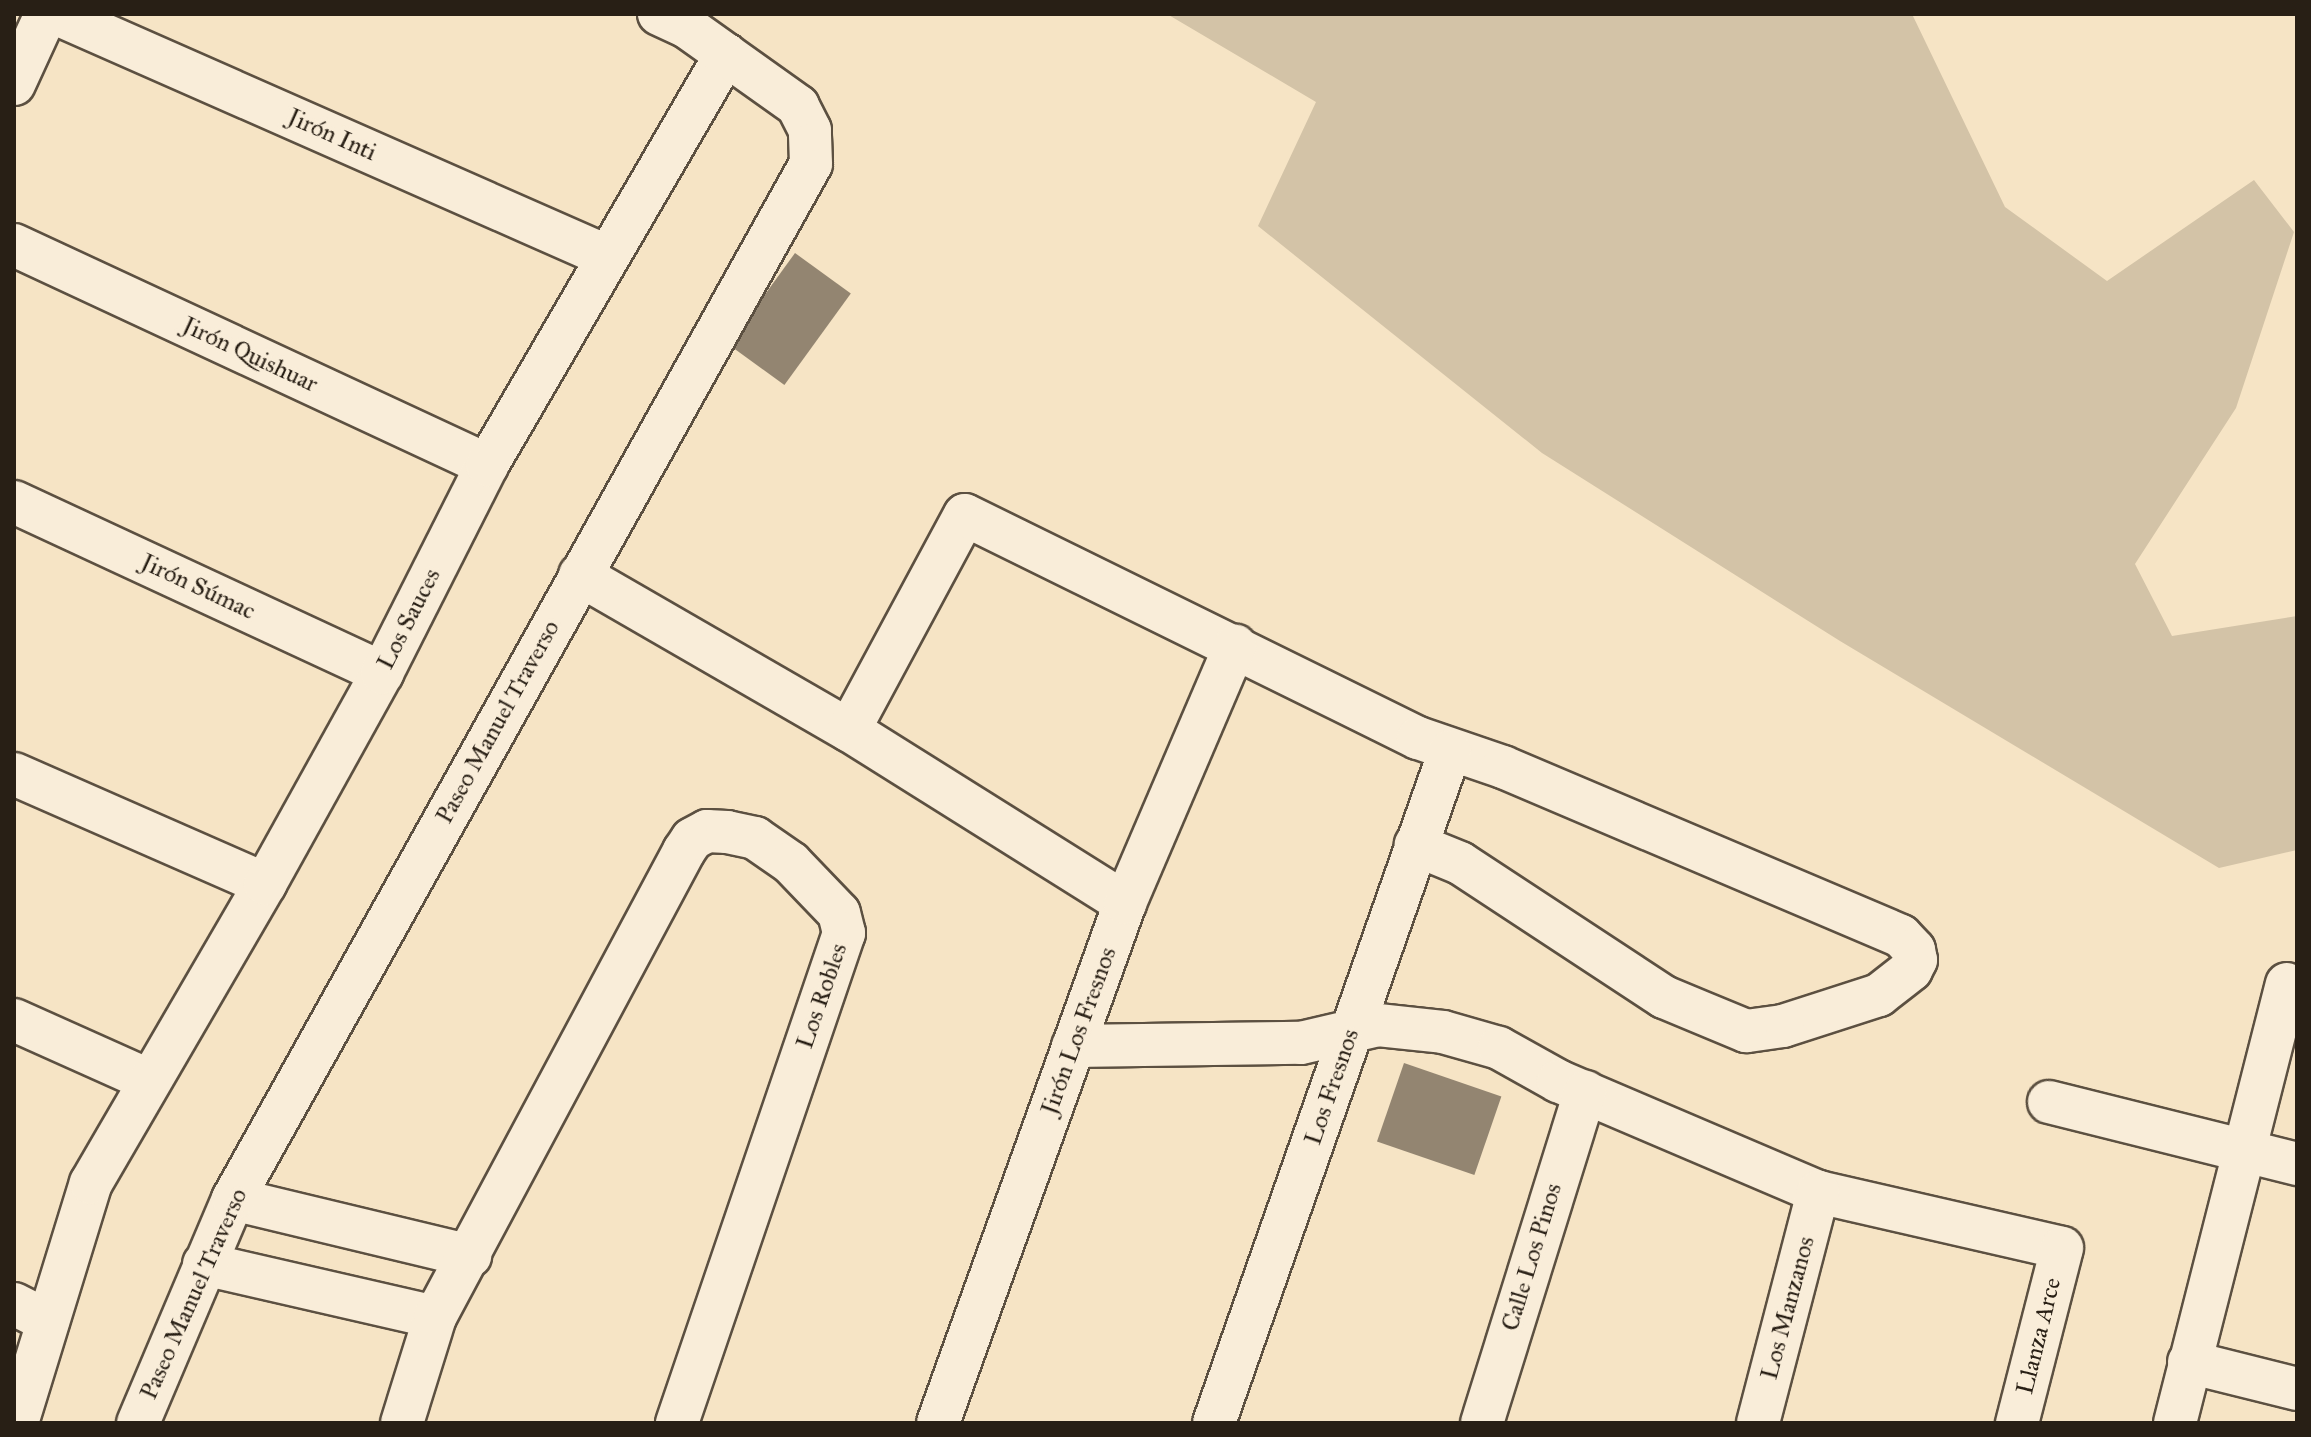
<!DOCTYPE html>
<html>
<head>
<meta charset="utf-8">
<style>
	body { margin:0 }
	#map { position:relative; width:2311px; height:1437px; overflow:hidden; background:#f6e4c5; font-family:"IM FELL Great Primer",serif }
	div>[style] { position:absolute }
	.green>* { inset:0; background:#d3c3a7 }
	.building>* { inset:0; background:#938571; transform-origin:0 0 }
	.roads { filter:drop-shadow(2px 0 #5c5041) drop-shadow(-2px 0 #5c5041) drop-shadow(0 2px #5c5041) drop-shadow(0 -2px #5c5041) }
	.minor>* { height:42px; margin:-21px; padding:0 21px; transform-origin:21px; border-radius:21px; background:#f9edd9 }
	span { translate:-50% -50%; white-space:nowrap; text-align:center; line-height:1.15; -webkit-text-stroke:8px #f9edd9; paint-order:stroke }
	.street-label { font-size:24px; color:#281f15 }
	.frame { position:absolute; inset:0; border:16px solid #281f15; pointer-events:none }
</style>
</head>
<body>
<div id="map">
	<div class="green">
		<div style="clip-path:polygon(1167px 14px,1912px 14px,2005px 207px,2107px 281px,2254px 180px,2294px 232px,2236px 408px,2135px 564px,2172px 636px,2297px 616px,2297px 850px,2219px 868px,1840px 641px,1542px 453px,1258px 226px,1316px 102px)"></div>
	</div>
	<div class="building">
		<div style="left:795px;top:253px;width:69px;height:113px;rotate:36deg"></div>
		<div style="left:1404px;top:1063px;width:103px;height:83px;rotate:19deg"></div>
	</div>
	<div class="roads">
		<div class="minor">
			<div style="left:57px;top:14px;width:600px;rotate:23.79deg"></div>
			<div style="left:14px;top:84px;width:77px;rotate:-65.4deg"></div>
			<div style="left:14px;top:245px;width:522px;rotate:24.94deg"></div>
			<div style="left:14px;top:502px;width:406px;rotate:24.9deg"></div>
			<div style="left:580px;top:575px;width:310px;rotate:30deg"></div>
			<div style="left:849px;top:730px;width:326px;rotate:32.1deg"></div>
			<div style="left:849px;top:730px;width:244px;rotate:-61.7deg"></div>
			<div style="left:965px;top:515px;width:505px;rotate:26.21deg"></div>
			<div style="left:1418px;top:738px;width:90px;rotate:18.8deg"></div>
			<div style="left:1503px;top:767px;width:432px;rotate:23deg"></div>
			<div style="left:1901px;top:936px;width:19px;rotate:47deg"></div>
			<div style="left:1914px;top:950px;width:10px;rotate:79deg"></div>
			<div style="left:1916px;top:960px;width:11px;rotate:117deg"></div>
			<div style="left:1911px;top:970px;width:41px;rotate:142deg"></div>
			<div style="left:1879px;top:995px;width:101px;rotate:162.1deg"></div>
			<div style="left:1783px;top:1026px;width:37px;rotate:172deg"></div>
			<div style="left:1746px;top:1031px;width:89px;rotate:-157.5deg"></div>
			<div style="left:1664px;top:997px;width:244px;rotate:-146.7deg"></div>
			<div style="left:1460px;top:863px;width:48px;rotate:-157.8deg"></div>
			<div style="left:14px;top:774px;width:274px;rotate:23.7deg"></div>
			<div style="left:14px;top:1020px;width:147px;rotate:24.1deg"></div>
			<div style="left:1073px;top:1046px;width:228px;rotate:-0.8deg"></div>
			<div style="left:1301px;top:1043px;width:79px;rotate:-13.2deg"></div>
			<div style="left:1378px;top:1025px;width:65px;rotate:6.1deg"></div>
			<div style="left:1443px;top:1032px;width:58px;rotate:15.9deg"></div>
			<div style="left:1499px;top:1048px;width:68px;rotate:29.2deg"></div>
			<div style="left:1558px;top:1081px;width:283px;rotate:23.1deg"></div>
			<div style="left:1818px;top:1192px;width:250px;rotate:12.9deg"></div>
			<div style="left:2062px;top:1248px;width:181px;rotate:104.4deg"></div>
			<div style="left:2049px;top:1102px;width:256px;rotate:14deg"></div>
			<div style="left:233px;top:1199px;width:244px;rotate:13.5deg"></div>
			<div style="left:204px;top:1264px;width:237px;rotate:12.9deg"></div>
			<div style="left:14px;top:1304px;width:38px;rotate:27deg"></div>
			<div style="left:2189px;top:1362px;width:111px;rotate:14deg"></div>
			<div style="left:17px;top:1423px;width:251px;rotate:-72.9deg"></div>
			<div style="left:91px;top:1183px;width:346px;rotate:-59.8deg"></div>
			<div style="left:265px;top:884px;width:241px;rotate:-61deg"></div>
			<div style="left:382px;top:673px;width:233px;rotate:-63.2deg"></div>
			<div style="left:487px;top:465px;width:475px;rotate:-59.8deg"></div>
			<div style="left:138px;top:1423px;width:243px;rotate:-67deg"></div>
			<div style="left:233px;top:1199px;width:1185px;rotate:-60.82deg"></div>
			<div style="left:811px;top:164px;width:34px;rotate:-92deg"></div>
			<div style="left:810px;top:130px;width:27px;rotate:-117deg"></div>
			<div style="left:798px;top:106px;width:136px;rotate:-144.6deg"></div>
			<div style="left:687px;top:27px;width:31px;rotate:-155deg"></div>
			<div style="left:402px;top:1423px;width:111px;rotate:-72.7deg"></div>
			<div style="left:435px;top:1317px;width:528px;rotate:-61.88deg"></div>
			<div style="left:684px;top:851px;width:14px;rotate:-56deg"></div>
			<div style="left:692px;top:839px;width:17px;rotate:-28deg"></div>
			<div style="left:707px;top:831px;width:20px;rotate:3deg"></div>
			<div style="left:727px;top:832px;width:29px;rotate:12deg"></div>
			<div style="left:755px;top:838px;width:44px;rotate:34.8deg"></div>
			<div style="left:791px;top:863px;width:69px;rotate:46.2deg"></div>
			<div style="left:839px;top:913px;width:21px;rotate:76deg"></div>
			<div style="left:844px;top:933px;width:518px;rotate:108.82deg"></div>
			<div style="left:938px;top:1423px;width:553px;rotate:-70.22deg"></div>
			<div style="left:1125px;top:903px;width:280px;rotate:-66.8deg"></div>
			<div style="left:1214px;top:1423px;width:712px;rotate:-70.65deg"></div>
			<div style="left:1482px;top:1423px;width:347px;rotate:-72.7deg"></div>
			<div style="left:1758px;top:1423px;width:239px;rotate:-75.4deg"></div>
			<div style="left:2175px;top:1423px;width:453px;rotate:-75.7deg"></div>
		</div>
	</div>
	<div class="street-label">
		<span style="left:332px;top:135px;rotate:24deg">Jirón Inti</span>
		<span style="left:250px;top:355px;rotate:25deg">Jirón Quishuar</span>
		<span style="left:198px;top:587px;rotate:25deg">Jirón Súmac</span>
		<span style="left:409px;top:619px;rotate:-63deg">Los Sauces</span>
		<span style="left:498px;top:722px;rotate:-61deg">Paseo Manuel Traverso</span>
		<span style="left:822px;top:996px;rotate:-71deg">Los Robles</span>
		<span style="left:1079px;top:1031px;rotate:-70deg">Jirón Los Fresnos</span>
		<span style="left:1332px;top:1087px;rotate:-71deg">Los Fresnos</span>
		<span style="left:1532px;top:1257px;rotate:-73deg">Calle Los Pinos</span>
		<span style="left:194px;top:1294px;rotate:-66deg">Paseo Manuel Traverso</span>
		<span style="left:1788px;top:1308px;rotate:-75deg">Los Manzanos</span>
		<span style="left:2039px;top:1336px;rotate:-76deg">Llanza Arce</span>
	</div>
	<div class="frame"></div>
</div>
</body>
</html>
